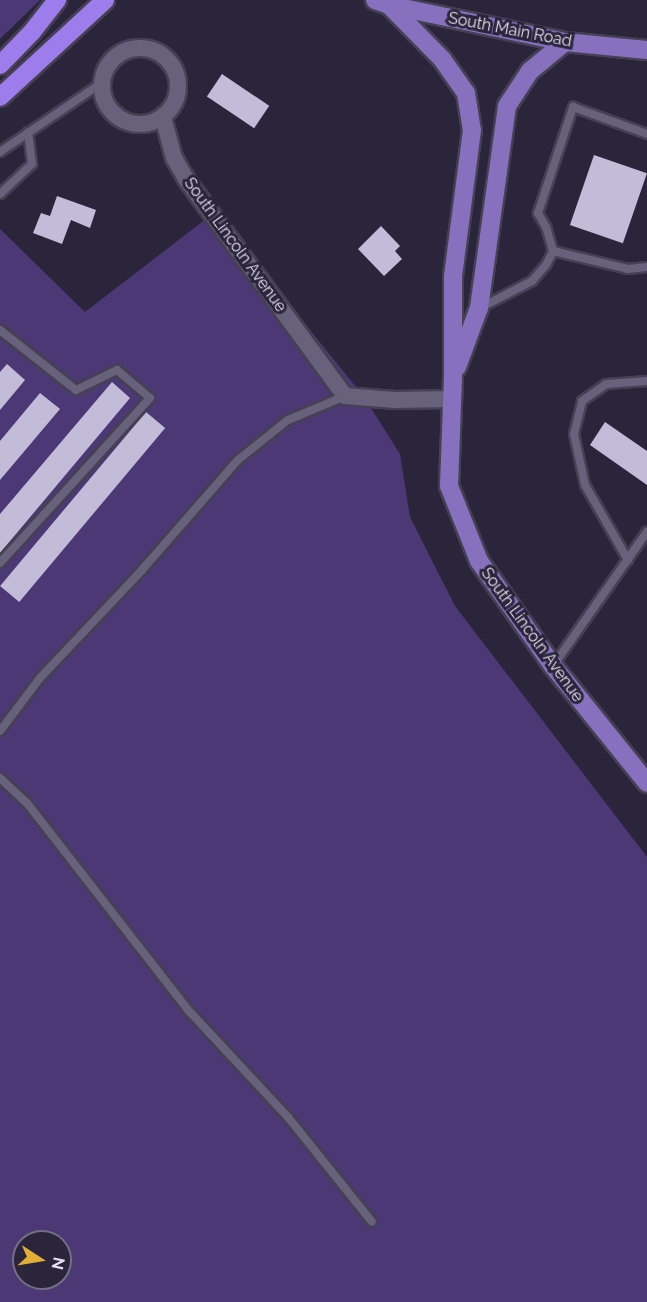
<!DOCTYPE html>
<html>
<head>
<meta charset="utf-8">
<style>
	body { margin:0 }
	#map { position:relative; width:647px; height:1302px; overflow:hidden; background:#2b253c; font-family:Raleway,sans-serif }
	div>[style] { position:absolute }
	.green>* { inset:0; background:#4b3875 }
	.building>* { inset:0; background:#c2bcd9; transform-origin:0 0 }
	.roads { filter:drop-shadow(2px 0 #454053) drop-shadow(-2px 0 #454053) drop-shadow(0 2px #454053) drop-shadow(0 -2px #454053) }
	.service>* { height:8px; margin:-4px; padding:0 4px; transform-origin:4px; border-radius:4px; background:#67617b }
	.minor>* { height:16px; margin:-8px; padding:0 8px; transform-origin:8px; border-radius:8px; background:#67617b }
	.minor>.ring { margin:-8px; padding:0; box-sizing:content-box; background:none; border:16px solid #67617b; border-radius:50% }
	.primary>* { height:18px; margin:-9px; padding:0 9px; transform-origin:9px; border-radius:9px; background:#8771be }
	.motorway>* { height:18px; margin:-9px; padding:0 9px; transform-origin:9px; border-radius:9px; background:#9d7ceb }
	span { translate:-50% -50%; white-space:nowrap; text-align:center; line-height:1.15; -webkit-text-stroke:6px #2b253c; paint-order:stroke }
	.street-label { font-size:16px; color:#e2dfee }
	.north { position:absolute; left:12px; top:1230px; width:60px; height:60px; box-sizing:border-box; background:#2b253c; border:2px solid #746f83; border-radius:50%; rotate:102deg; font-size:16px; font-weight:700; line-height:24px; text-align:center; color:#e2dfee }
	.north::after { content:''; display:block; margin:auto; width:21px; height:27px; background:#e1af34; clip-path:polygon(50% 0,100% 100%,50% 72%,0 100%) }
</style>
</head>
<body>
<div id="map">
	<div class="green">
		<div style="clip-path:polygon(0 0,40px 0,0 39px)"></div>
		<div style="clip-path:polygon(evenodd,215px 212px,364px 397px,400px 454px,410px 517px,455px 606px,647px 857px,647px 1302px,0 1302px,0 229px,85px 312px,215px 212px,24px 1242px,60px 1242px,60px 1278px,24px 1278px,24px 1242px)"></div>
	</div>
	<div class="building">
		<div style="left:222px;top:74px;width:57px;height:27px;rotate:34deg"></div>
		<div style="left:594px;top:155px;width:56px;height:74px;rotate:19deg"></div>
		<div style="clip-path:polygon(57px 196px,96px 210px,90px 228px,71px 220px,62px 244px,33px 233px,41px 213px,50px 216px)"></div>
		<div style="clip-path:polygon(381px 226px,400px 246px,395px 251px,402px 259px,384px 276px,358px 249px)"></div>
		<div style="clip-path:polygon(7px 364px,25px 380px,0 410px,0 372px)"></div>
		<div style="clip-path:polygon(112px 382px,130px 398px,0 553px,0 514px)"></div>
		<div style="clip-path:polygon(40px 393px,60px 409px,0 480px,0 441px)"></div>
		<div style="left:146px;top:412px;width:25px;height:227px;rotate:40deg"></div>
		<div style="clip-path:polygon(605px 422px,647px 451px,647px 485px,590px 445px)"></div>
	</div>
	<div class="roads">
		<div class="service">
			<div style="left:0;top:152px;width:125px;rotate:-34.2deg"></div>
			<div style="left:0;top:194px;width:44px;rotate:-43.2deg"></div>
			<div style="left:32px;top:164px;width:32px;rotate:-97deg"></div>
			<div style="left:553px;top:251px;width:77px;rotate:13.5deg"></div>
			<div style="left:628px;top:269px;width:19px;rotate:-6deg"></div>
			<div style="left:480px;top:308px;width:59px;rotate:-27.4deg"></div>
			<div style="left:532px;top:281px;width:21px;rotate:-49deg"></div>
			<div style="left:546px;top:265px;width:16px;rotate:-63deg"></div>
			<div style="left:553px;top:251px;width:25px;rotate:-106deg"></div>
			<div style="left:546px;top:227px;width:16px;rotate:-120deg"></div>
			<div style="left:538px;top:213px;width:112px;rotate:-71.7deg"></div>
			<div style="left:573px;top:107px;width:79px;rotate:20deg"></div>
			<div style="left:0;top:330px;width:97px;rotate:38.3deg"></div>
			<div style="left:76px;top:390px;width:46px;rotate:-26deg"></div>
			<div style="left:117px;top:370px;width:43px;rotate:40.3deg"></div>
			<div style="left:150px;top:398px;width:223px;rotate:132.3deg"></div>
			<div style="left:628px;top:560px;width:86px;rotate:-119.8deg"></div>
			<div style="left:585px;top:485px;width:52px;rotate:-102.2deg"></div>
			<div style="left:574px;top:434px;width:34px;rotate:-76deg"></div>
			<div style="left:582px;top:401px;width:29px;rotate:-35deg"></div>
			<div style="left:606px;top:384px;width:41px;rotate:-4.2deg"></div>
			<div style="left:553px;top:666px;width:164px;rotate:-55deg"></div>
			<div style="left:0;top:731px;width:66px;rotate:-53deg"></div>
			<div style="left:40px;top:678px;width:149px;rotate:-46.6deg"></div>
			<div style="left:142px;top:570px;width:146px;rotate:-48.9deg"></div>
			<div style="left:238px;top:460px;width:64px;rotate:-38.7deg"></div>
			<div style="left:288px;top:420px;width:62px;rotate:-22.8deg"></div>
			<div style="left:0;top:778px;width:37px;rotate:43deg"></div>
			<div style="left:27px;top:803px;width:264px;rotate:52.1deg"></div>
			<div style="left:189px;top:1011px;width:145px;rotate:47deg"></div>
			<div style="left:288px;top:1117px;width:134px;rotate:51.3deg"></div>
		</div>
		<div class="minor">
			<div class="ring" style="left:102px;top:48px;width:60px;height:60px"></div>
			<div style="left:163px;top:117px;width:42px;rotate:75deg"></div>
			<div style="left:174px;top:158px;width:24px;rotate:60deg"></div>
			<div style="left:186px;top:179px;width:269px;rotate:53.8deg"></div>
			<div style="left:345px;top:396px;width:50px;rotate:4.6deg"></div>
			<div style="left:395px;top:400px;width:57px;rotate:-1deg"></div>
		</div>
		<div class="primary">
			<div style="left:375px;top:0;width:15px;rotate:20deg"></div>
			<div style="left:389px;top:5px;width:180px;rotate:11.9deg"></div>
			<div style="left:565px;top:42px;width:82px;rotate:5.6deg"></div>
			<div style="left:389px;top:5px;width:76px;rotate:45.5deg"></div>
			<div style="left:442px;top:59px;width:42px;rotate:54.8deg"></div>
			<div style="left:466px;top:93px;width:37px;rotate:81deg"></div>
			<div style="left:472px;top:130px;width:148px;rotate:97.4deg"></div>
			<div style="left:453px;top:277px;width:100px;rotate:90deg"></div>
			<div style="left:453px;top:377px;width:109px;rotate:92.1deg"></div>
			<div style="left:449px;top:486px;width:81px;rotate:68.2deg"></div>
			<div style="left:479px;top:561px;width:128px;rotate:54.8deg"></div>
			<div style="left:553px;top:666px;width:150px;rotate:51.2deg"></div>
			<div style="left:457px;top:367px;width:63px;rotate:-69.6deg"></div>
			<div style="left:479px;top:308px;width:204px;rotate:-82.1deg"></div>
			<div style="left:507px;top:106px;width:42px;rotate:-56.7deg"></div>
			<div style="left:530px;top:71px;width:45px;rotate:-39.6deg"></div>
		</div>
		<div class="motorway">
			<div style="left:0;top:65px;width:46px;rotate:-45.9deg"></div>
			<div style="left:32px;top:32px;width:41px;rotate:-52deg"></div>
			<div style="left:0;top:97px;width:143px;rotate:-42.7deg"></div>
		</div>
	</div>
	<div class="street-label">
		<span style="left:510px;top:30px;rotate:11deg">South Main Road</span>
		<span style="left:235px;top:245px;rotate:54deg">South Lincoln Avenue</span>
		<span style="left:532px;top:635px;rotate:54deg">South Lincoln Avenue</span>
	</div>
	<div class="north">N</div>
</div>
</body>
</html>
